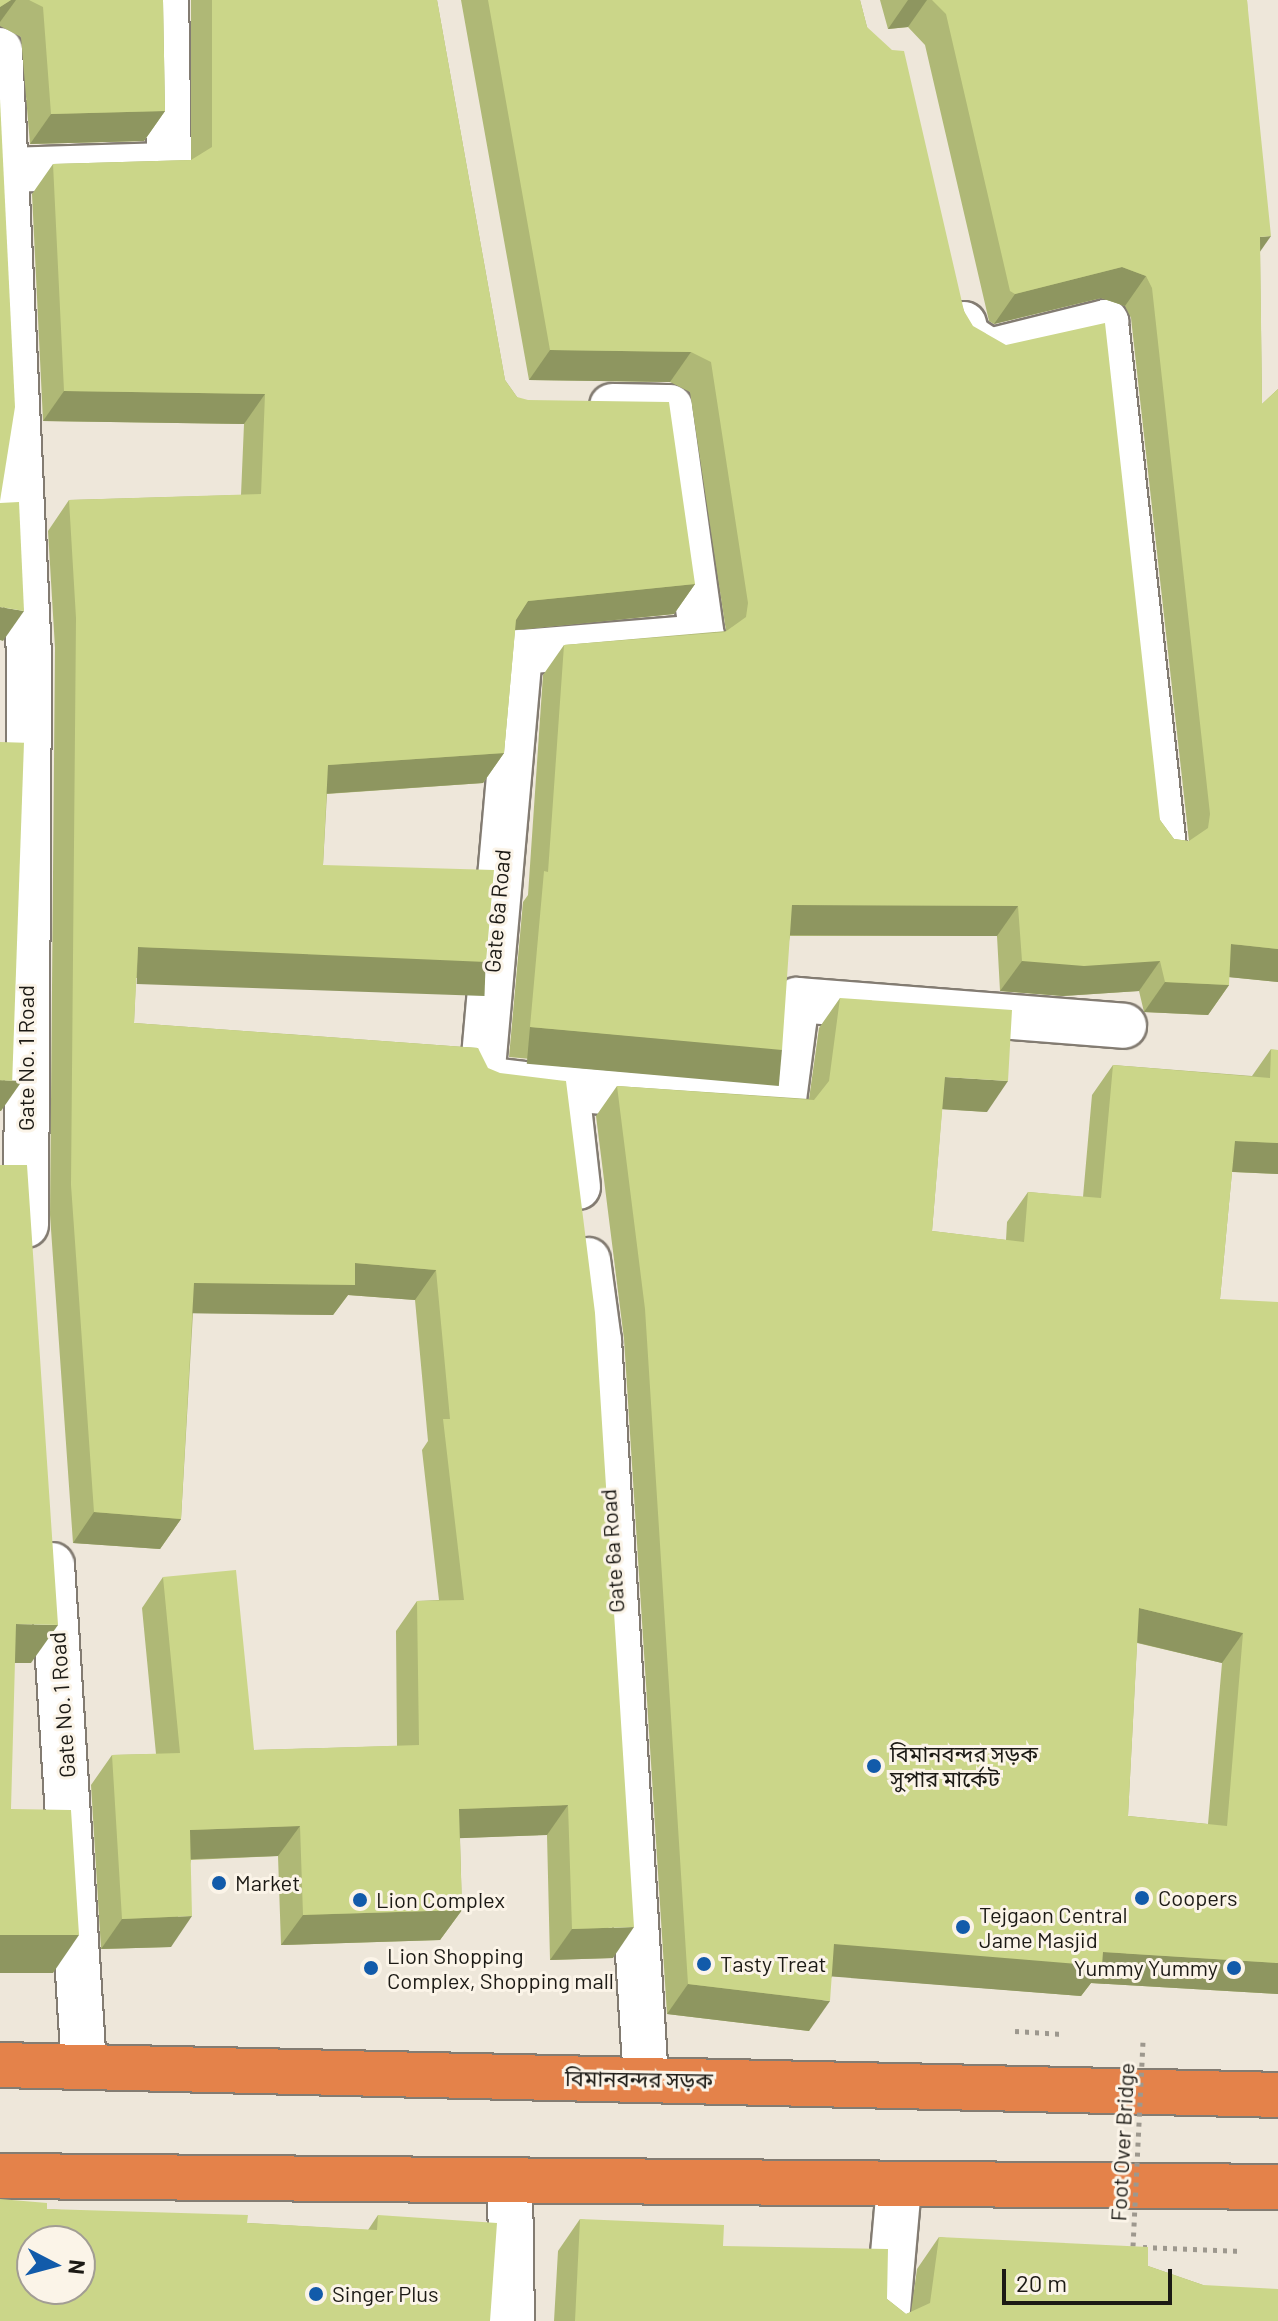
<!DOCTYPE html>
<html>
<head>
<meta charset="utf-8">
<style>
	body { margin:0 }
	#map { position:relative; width:1278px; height:2321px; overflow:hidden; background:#eee7da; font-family:Barlow,"Noto Sans Bengali",sans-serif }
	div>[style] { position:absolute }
	.path>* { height:5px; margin-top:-2.5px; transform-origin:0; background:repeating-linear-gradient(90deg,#9d988e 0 4px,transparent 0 10px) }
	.roads { filter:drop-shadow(2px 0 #837c72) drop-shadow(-2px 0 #837c72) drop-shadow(0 2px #837c72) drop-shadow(0 -2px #837c72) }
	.minor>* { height:44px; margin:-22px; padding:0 22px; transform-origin:22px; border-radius:22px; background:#fff }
	.trunk>* { height:44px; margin:-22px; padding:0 22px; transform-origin:22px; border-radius:22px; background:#e4824a }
	.path-bridge>* { height:5px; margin-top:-2.5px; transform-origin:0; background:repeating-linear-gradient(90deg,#9d988e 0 4px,transparent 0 10px) }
	.wall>* { inset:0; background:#afb876 }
	.shaded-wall>* { inset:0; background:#8e9660; transform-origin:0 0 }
	.building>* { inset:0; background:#cbd689; transform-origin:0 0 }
	.dots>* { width:22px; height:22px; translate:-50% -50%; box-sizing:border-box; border:4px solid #fbf4e8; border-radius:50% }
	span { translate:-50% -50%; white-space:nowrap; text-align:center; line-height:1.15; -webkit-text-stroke:6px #fbf4e8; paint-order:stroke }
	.street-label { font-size:22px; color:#1c1a15 }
	.poi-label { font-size:22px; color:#1c1a15 }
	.left { translate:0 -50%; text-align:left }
	.right { translate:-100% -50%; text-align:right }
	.north { position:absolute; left:16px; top:2225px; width:80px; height:80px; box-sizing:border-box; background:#fbf4e8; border:2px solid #a29d94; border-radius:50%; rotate:96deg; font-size:22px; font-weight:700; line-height:32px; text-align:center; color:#1c1a15 }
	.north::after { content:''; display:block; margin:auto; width:28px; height:36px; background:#125baa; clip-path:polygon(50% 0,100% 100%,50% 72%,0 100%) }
	.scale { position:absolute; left:1002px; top:2269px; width:170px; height:36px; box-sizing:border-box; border:4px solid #1c1a15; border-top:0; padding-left:10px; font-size:24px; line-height:28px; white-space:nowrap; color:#1c1a15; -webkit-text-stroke:6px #fbf4e8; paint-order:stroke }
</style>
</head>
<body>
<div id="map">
	<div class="path">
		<div style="left:1015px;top:2031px;width:47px;rotate:3.7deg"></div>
		<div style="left:1143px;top:2247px;width:99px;rotate:2.3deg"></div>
	</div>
	<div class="roads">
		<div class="minor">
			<div style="left:0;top:50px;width:607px;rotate:87.26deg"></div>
			<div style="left:29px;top:656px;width:569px;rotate:90.3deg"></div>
			<div style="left:6px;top:170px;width:163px;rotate:-1.8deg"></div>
			<div style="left:169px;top:165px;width:165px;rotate:-91deg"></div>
			<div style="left:964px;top:324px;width:12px;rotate:76deg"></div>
			<div style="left:967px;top:336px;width:27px;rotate:34deg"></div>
			<div style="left:989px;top:351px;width:121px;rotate:-13.9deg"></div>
			<div style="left:1106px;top:322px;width:528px;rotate:83.7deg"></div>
			<div style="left:567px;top:1089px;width:217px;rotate:4.8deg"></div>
			<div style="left:783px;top:1107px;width:108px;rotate:-82.5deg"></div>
			<div style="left:797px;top:1000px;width:328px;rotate:4.5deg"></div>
			<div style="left:578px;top:1187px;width:99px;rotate:-96.4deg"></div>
			<div style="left:567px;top:1089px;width:86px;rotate:-173.3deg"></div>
			<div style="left:482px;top:1079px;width:429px;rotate:-84.9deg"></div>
			<div style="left:520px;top:652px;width:183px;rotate:-4.7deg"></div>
			<div style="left:702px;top:637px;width:232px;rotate:-97.9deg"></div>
			<div style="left:670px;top:407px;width:58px;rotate:-179deg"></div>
			<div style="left:588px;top:1260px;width:82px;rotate:82.3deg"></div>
			<div style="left:599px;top:1341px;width:739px;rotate:86.36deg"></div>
			<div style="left:52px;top:1565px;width:502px;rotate:86.35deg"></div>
			<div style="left:510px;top:2182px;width:139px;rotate:89.2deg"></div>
			<div style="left:887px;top:2321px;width:135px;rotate:-84.9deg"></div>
		</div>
		<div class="trunk">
			<div style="left:0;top:2065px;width:1278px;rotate:1.34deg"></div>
			<div style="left:0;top:2176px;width:1278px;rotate:0.49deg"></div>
		</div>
	</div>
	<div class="path-bridge">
		<div style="left:1133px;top:2246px;width:206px;rotate:-87.2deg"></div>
	</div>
	<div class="wall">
		<div style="clip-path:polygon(0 0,163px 0,165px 111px,144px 141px,30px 144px,21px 37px,0 26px)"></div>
		<div style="clip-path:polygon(191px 0,437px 0,505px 380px,517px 397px,695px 584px,674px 614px,515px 630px,504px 753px,483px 783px,327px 794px,323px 865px,486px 962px,465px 993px,136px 978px,134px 1023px,478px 1048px,613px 1958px,550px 1960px,547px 1835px,460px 1838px,462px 1910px,440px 1940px,281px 1945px,278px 1856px,191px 1860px,171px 1947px,101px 1949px,91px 1785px,112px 1755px,156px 1754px,142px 1608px,163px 1577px,254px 1750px,397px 1746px,396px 1631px,417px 1601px,439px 1600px,422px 1450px,428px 1441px,415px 1300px,348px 1295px,333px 1315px,193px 1313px,181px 1519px,160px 1549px,73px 1543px,50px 1215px,55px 648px,48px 531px,69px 500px,241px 495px,244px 424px,43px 421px,32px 194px,53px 164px,191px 160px)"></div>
		<div style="clip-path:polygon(461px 0,860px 0,867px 27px,964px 311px,1160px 820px,1174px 839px,1189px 841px,1131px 318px,1125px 306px,1101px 298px,994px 324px,989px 321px,925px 45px,908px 27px,888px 29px,880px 0,1247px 0,1260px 252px,1262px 404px,1278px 389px,1278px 982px,1229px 977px,1229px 985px,1208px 1015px,1144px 1012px,1139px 991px,1063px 996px,1000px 991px,997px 936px,790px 936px,761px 1080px,509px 1057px,523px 902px,528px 895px,543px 675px,564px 645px,726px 631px,690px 392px,670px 382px,529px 380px)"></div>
		<div style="clip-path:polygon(evenodd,840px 998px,987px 1112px,942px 1109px,932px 1231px,1006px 1240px,1007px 1222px,1028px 1192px,1083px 1197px,1092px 1095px,1113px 1065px,1252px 1076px,1271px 1049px,1278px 1174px,1232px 1172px,1220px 1299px,1278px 1994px,1091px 1983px,1081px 1996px,832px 1976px,809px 2031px,667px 2014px,624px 1339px,596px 1116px,617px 1086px,809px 1099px,819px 1028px,840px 998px,1137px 1643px,1222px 1663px,1208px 1824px,1128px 1816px,1137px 1643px)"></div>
		<div style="clip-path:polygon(47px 2209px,247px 2223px,368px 2230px,378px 2215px,490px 2321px)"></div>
		<div style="clip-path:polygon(580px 2219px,723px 2246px,887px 2299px,906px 2314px,911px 2312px,917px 2269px,939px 2237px,1148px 2266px,1203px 2285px,1278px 2321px,554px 2321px,558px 2251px)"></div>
	</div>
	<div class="shaded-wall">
		<div style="clip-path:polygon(11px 0,16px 0,0 22px,0 7px)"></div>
		<div style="clip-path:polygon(908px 0,927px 0,908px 27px,888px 29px)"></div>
		<div style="clip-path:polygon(165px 111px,144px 141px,30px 144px,51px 114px)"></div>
		<div style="clip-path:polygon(1271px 236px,1250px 266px,1260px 237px)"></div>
		<div style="clip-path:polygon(1122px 267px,1146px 276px,1125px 306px,1101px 298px,994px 324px,1015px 294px)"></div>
		<div style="clip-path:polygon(550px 350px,691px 352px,670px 382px,529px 380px)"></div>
		<div style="clip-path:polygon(64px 391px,265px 394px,244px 424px,43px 421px)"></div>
		<div style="clip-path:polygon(695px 584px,674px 614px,506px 631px,528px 601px)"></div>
		<div style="clip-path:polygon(0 607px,24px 611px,3px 641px,0 640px)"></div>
		<div style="clip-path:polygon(504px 753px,483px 783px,307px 795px,328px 765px)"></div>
		<div style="clip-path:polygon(792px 905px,1018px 906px,997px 936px,770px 935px)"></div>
		<div style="clip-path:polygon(1231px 944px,1278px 949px,1278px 982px,1209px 975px)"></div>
		<div style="left:138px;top:947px;width:348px;height:37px;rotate:2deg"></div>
		<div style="clip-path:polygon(1022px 961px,1160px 961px,1139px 991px,1063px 996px,1000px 991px)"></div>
		<div style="clip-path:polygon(1165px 982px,1229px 985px,1208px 1015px,1144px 1012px)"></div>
		<div style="left:530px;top:1027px;width:253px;height:37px;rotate:5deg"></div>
		<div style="clip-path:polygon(945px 1077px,1008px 1081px,987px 1112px,923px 1108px)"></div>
		<div style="clip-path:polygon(0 1080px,22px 1081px,1px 1111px,0 1111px)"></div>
		<div style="clip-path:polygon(1235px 1141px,1278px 1143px,1278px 1174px,1214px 1171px)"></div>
		<div style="clip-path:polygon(355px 1263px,436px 1270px,415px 1300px,348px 1295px,333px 1315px,173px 1313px,194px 1283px)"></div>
		<div style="clip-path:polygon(94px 1512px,181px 1519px,160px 1549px,73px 1543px)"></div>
		<div style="clip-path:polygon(1139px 1608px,1243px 1633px,1222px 1663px,1118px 1638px)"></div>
		<div style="clip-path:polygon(16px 1624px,58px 1625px,31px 1663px,0 1663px)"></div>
		<div style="clip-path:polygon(568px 1805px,547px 1835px,438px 1839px,459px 1809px)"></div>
		<div style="clip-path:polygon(300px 1826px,278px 1856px,169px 1860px,190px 1830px)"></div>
		<div style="clip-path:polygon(462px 1910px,440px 1940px,281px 1945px,303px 1915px)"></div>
		<div style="clip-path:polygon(192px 1916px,171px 1947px,101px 1949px,122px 1919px)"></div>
		<div style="clip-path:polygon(634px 1927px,613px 1958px,550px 1960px,572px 1929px)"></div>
		<div style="clip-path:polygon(0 1935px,79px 1935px,53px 1973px,0 1973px)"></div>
		<div style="clip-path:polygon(834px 1944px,1103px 1952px,1278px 1963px,1278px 1994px,1091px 1983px,1081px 1996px,813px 1975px)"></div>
		<div style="clip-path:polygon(688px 1984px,830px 2001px,809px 2031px,667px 2014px)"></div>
	</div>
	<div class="building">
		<div style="clip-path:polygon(0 0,11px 0,0 7px)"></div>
		<div style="clip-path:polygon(29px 0,163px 0,165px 111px,51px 114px,43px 7px)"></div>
		<div style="clip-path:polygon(212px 0,437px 0,505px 380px,517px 397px,528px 400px,669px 402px,695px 584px,528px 601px,516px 620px,504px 753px,328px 765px,323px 865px,494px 870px,486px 962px,138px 947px,134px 1023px,478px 1048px,488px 1068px,500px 1073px,566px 1081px,595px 1313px,634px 1927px,572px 1929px,568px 1805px,459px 1809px,462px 1910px,303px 1915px,300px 1826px,190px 1830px,192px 1916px,122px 1919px,112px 1755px,180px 1753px,163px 1577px,236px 1570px,254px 1750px,419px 1745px,417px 1601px,464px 1600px,443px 1419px,450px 1419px,436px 1270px,355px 1263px,355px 1285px,194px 1283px,181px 1519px,94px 1512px,71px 1185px,76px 618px,69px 500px,261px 494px,265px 394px,64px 391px,53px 164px,191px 160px,212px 147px)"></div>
		<div style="clip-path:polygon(488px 0,860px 0,867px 27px,892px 50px,904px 51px,964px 311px,973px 326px,1006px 345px,1105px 323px,1160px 820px,1174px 839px,1189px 841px,1208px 828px,1210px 814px,1152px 288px,1146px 276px,1122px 267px,1015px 294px,1010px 291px,946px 14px,932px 0,1247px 0,1271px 236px,1260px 237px,1262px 404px,1278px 389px,1278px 949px,1231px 944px,1229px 985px,1165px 982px,1160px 961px,1084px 966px,1022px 961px,1018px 906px,792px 905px,782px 1050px,530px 1027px,544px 871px,548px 872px,564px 645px,725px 632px,746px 617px,748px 603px,711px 362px,691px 352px,550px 350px)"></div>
		<div style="clip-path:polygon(0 99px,15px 407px,0 501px)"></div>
		<div style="clip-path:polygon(19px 502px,24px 611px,0 607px,0 503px)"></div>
		<div style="left:0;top:742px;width:24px;height:338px;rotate:2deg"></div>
		<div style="clip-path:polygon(evenodd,840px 998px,1012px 1010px,1008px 1081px,945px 1077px,932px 1231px,1024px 1242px,1028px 1192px,1101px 1198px,1113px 1065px,1270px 1078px,1271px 1049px,1278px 1050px,1278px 1143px,1235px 1141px,1220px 1299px,1278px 1302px,1278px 1963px,1103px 1952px,1102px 1966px,834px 1944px,830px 2001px,688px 1984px,645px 1309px,617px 1086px,814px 1100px,829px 1081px,840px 998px,1139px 1608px,1243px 1633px,1227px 1826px,1128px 1816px,1139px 1608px)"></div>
		<div style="clip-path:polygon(0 1165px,27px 1165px,58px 1625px,16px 1624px,11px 1809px,71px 1810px,79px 1935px,0 1935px)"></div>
		<div style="clip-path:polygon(evenodd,0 2199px,47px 2203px,47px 2209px,248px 2215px,247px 2223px,377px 2230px,378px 2215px,497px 2223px,490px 2321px,0 2321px,0 2199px,32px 2241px,80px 2241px,80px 2289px,32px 2289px,32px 2241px)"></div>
		<div style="clip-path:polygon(580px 2219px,724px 2225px,723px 2246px,888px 2249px,887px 2299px,906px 2314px,930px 2303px,939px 2237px,1148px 2247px,1148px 2266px,1203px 2285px,1278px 2289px,1278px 2321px,575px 2321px)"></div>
	</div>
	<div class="dots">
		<div style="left:874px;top:1766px;background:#125baa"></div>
		<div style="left:219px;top:1883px;background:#125baa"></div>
		<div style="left:1142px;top:1898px;background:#125baa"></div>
		<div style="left:360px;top:1900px;background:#125baa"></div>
		<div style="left:963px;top:1927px;background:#125baa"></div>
		<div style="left:704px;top:1964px;background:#125baa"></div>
		<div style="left:371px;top:1968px;background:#125baa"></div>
		<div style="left:1234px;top:1968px;background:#125baa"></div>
		<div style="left:316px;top:2294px;background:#125baa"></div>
	</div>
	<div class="street-label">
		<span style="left:497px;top:911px;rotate:-85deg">Gate 6a Road</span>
		<span style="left:26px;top:1058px;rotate:-90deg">Gate No. 1 Road</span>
		<span style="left:612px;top:1551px;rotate:-94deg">Gate 6a Road</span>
		<span style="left:62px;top:1705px;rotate:-94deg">Gate No. 1 Road</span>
		<span style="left:639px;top:2079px;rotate:1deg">বিমানবন্দর সড়ক</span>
		<span style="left:1122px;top:2142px;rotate:-87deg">Foot Over Bridge</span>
	</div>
	<div class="poi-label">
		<span class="left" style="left:890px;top:1766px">বিমানবন্দর সড়ক<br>সুপার মার্কেট</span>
		<span class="left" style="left:235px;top:1883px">Market</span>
		<span class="left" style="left:1158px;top:1898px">Coopers</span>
		<span class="left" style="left:376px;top:1900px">Lion Complex</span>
		<span class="left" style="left:979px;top:1927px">Tejgaon Central<br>Jame Masjid</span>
		<span class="left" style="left:387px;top:1968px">Lion Shopping<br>Complex, Shopping mall</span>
		<span class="left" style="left:720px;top:1964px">Tasty Treat</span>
		<span class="right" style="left:1218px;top:1968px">Yummy Yummy</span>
		<span class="left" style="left:332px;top:2294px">Singer Plus</span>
	</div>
	<div class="north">N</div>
	<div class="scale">20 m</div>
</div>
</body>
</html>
